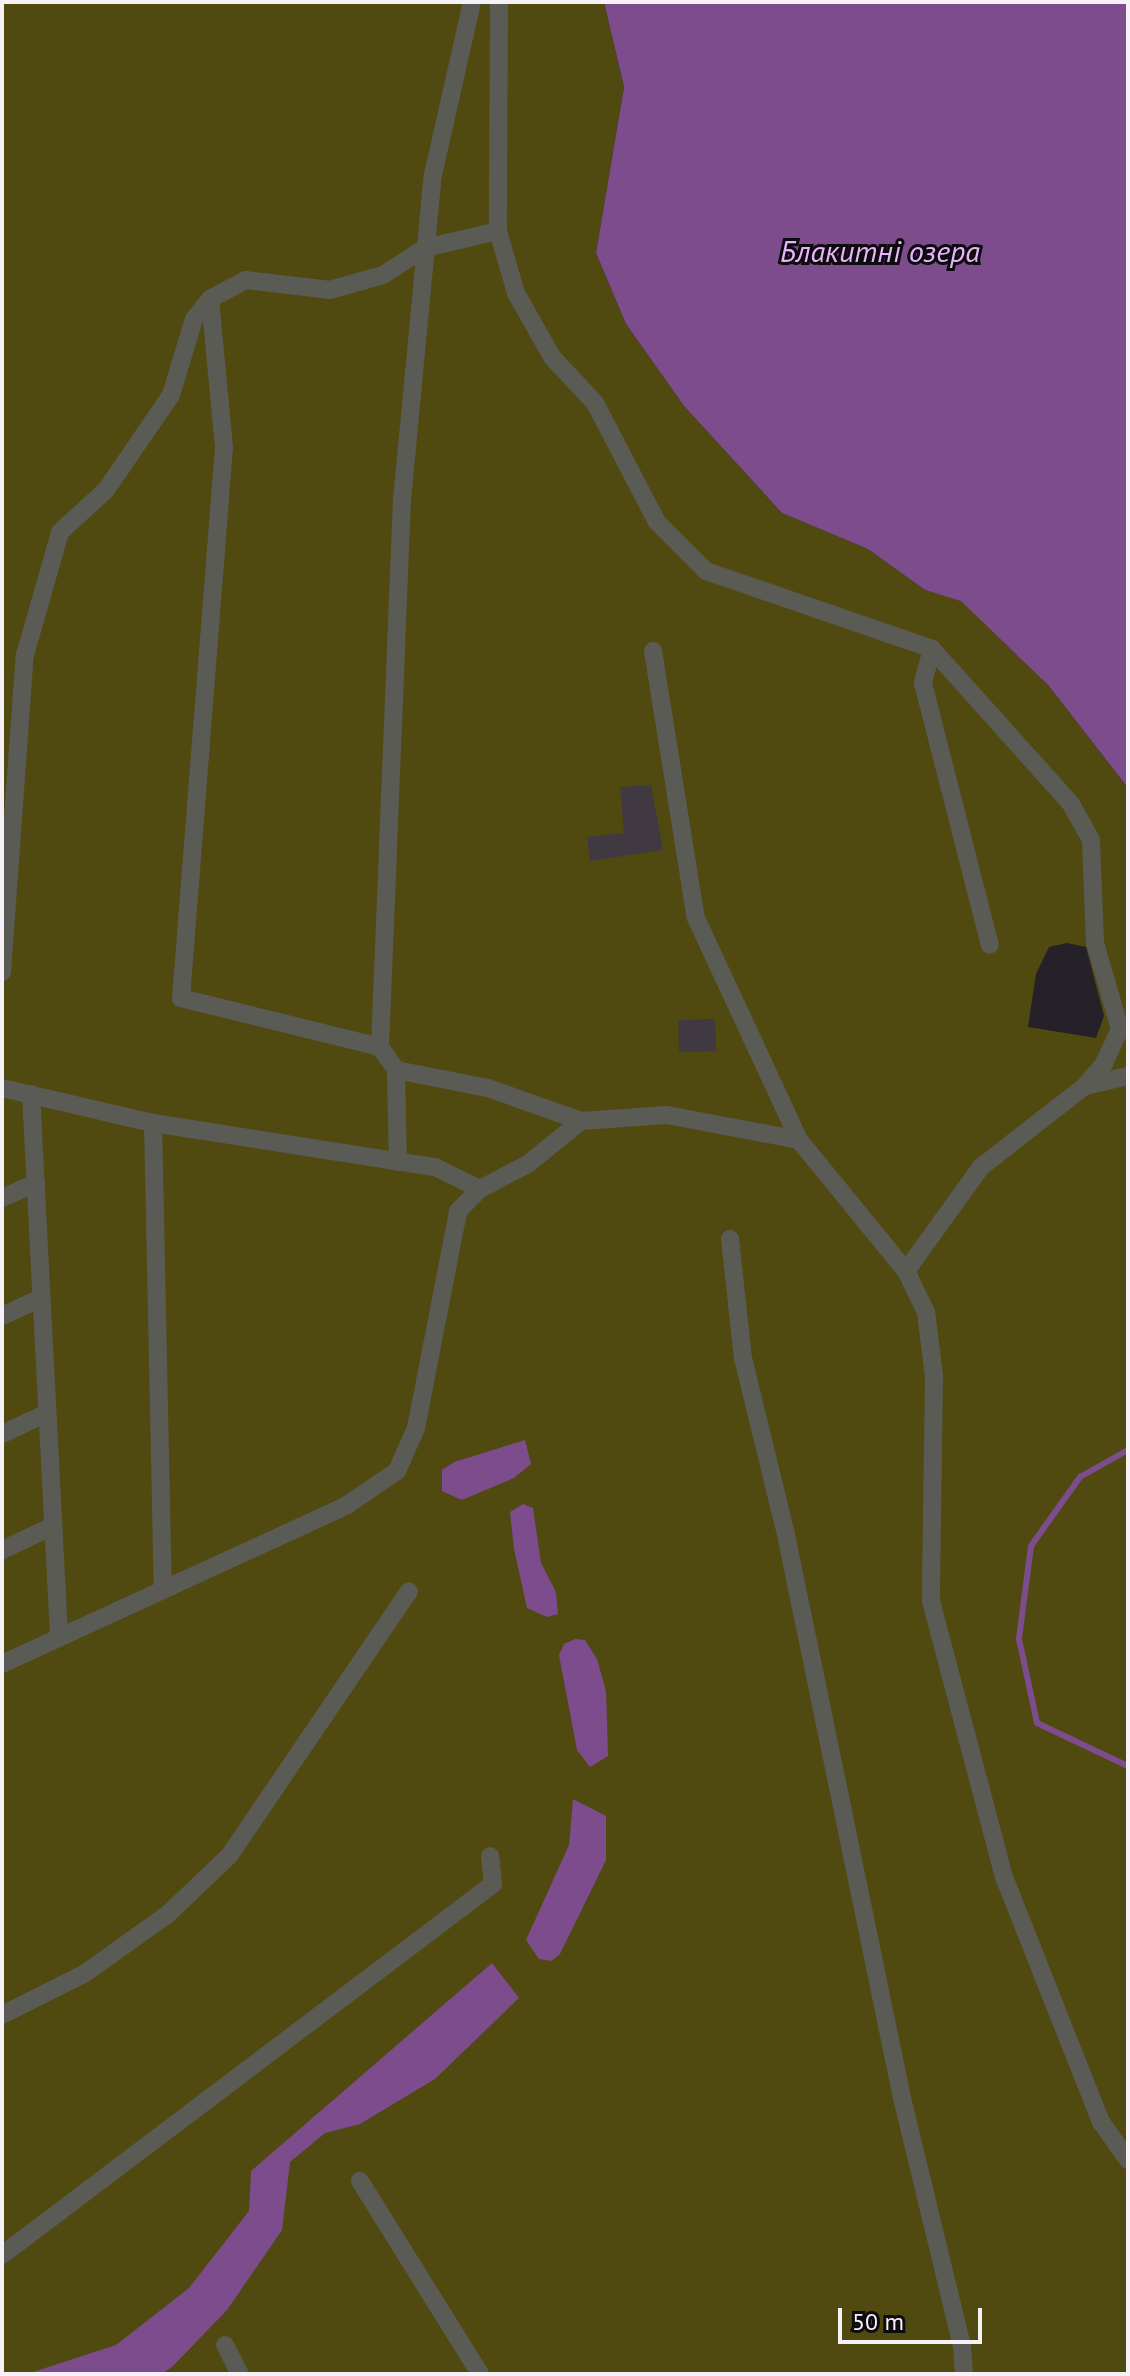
<!DOCTYPE html>
<html>
<head>
<meta charset="utf-8">
<style>
	body { margin:0 }
	#map { position:relative; width:1130px; height:2376px; overflow:hidden; background:#262028; font-family:"PT Sans",sans-serif }
	div>[style] { position:absolute }
	.green>* { inset:0; background:#504a11 }
	.water>* { inset:0; background:#7c4c8c }
	.stream>* { height:6px; margin:-3px; padding:0 3px; transform-origin:3px; border-radius:3px; background:#7c4c8c }
	.building>* { inset:0; background:#403942; transform-origin:0 0 }
	.minor>* { height:18px; margin:-9px; padding:0 9px; transform-origin:9px; border-radius:9px; background:#5b5b56 }
	span { translate:-50% -50%; white-space:nowrap; text-align:center; line-height:1.15; -webkit-text-stroke:6px #0d0b0e; paint-order:stroke }
	.water-label { font-size:30px; color:#e9b3fc; font-style:italic }
	.frame { position:absolute; inset:0; border:4px solid #f5f1f7; pointer-events:none }
	.scale { position:absolute; left:838px; top:2308px; width:144px; height:36px; box-sizing:border-box; border:4px solid #f5f1f7; border-top:0; padding-left:10px; font-size:24px; line-height:28px; white-space:nowrap; color:#f5f1f7; -webkit-text-stroke:6px #0d0b0e; paint-order:stroke }
</style>
</head>
<body>
<div id="map">
	<div class="green">
		<div style="clip-path:polygon(evenodd,2px 2px,604px 2px,624px 87px,596px 253px,626px 324px,684px 406px,782px 513px,868px 549px,925px 590px,961px 600px,1049px 686px,1128px 788px,1128px 2374px,2px 2374px,2px 2px,1067px 943px,1086px 947px,1104px 1016px,1096px 1038px,1028px 1027px,1036px 974px,1049px 947px,1067px 943px)"></div>
	</div>
	<div class="water">
		<div style="clip-path:polygon(604px 2px,1128px 2px,1128px 788px,1049px 686px,961px 601px,925px 590px,868px 549px,782px 513px,684px 406px,626px 324px,596px 253px,624px 87px)"></div>
		<div style="clip-path:polygon(525px 1440px,531px 1464px,514px 1478px,462px 1500px,442px 1491px,442px 1470px,454px 1462px)"></div>
		<div style="clip-path:polygon(523px 1504px,533px 1508px,541px 1563px,556px 1592px,558px 1614px,547px 1617px,527px 1608px,514px 1549px,510px 1512px)"></div>
		<div style="clip-path:polygon(575px 1639px,585px 1640px,597px 1659px,606px 1691px,608px 1756px,590px 1767px,577px 1750px,559px 1655px,564px 1644px)"></div>
		<div style="clip-path:polygon(573px 1799px,606px 1816px,606px 1860px,560px 1954px,551px 1961px,539px 1959px,526px 1940px,569px 1845px)"></div>
		<div style="clip-path:polygon(492px 1963px,519px 1998px,435px 2079px,360px 2124px,325px 2133px,290px 2162px,282px 2230px,227px 2310px,172px 2367px,161px 2374px,27px 2374px,116px 2345px,189px 2288px,249px 2211px,251px 2171px)"></div>
	</div>
	<div class="stream">
		<div style="left:1128px;top:1450px;width:55px;rotate:150.6deg"></div>
		<div style="left:1080px;top:1477px;width:85px;rotate:125.4deg"></div>
		<div style="left:1031px;top:1546px;width:94px;rotate:97.4deg"></div>
		<div style="left:1019px;top:1639px;width:86px;rotate:77.9deg"></div>
		<div style="left:1037px;top:1723px;width:101px;rotate:25.3deg"></div>
	</div>
	<div class="building">
		<div style="clip-path:polygon(651px 785px,663px 850px,590px 861px,587px 837px,624px 833px,620px 787px)"></div>
		<div style="left:715px;top:1019px;width:32px;height:37px;rotate:88deg"></div>
	</div>
	<div class="minor">
		<div style="left:499px;top:2px;width:229px;rotate:90.3deg"></div>
		<div style="left:498px;top:231px;width:65px;rotate:73.8deg"></div>
		<div style="left:516px;top:293px;width:73px;rotate:60.6deg"></div>
		<div style="left:552px;top:357px;width:63px;rotate:46.9deg"></div>
		<div style="left:595px;top:403px;width:134px;rotate:62.5deg"></div>
		<div style="left:657px;top:522px;width:69px;rotate:45deg"></div>
		<div style="left:706px;top:571px;width:239px;rotate:19deg"></div>
		<div style="left:932px;top:649px;width:208px;rotate:48.1deg"></div>
		<div style="left:1071px;top:804px;width:41px;rotate:60.9deg"></div>
		<div style="left:1091px;top:840px;width:103px;rotate:87.8deg"></div>
		<div style="left:1095px;top:943px;width:90px;rotate:73.8deg"></div>
		<div style="left:1120px;top:1029px;width:38px;rotate:115deg"></div>
		<div style="left:1104px;top:1064px;width:29px;rotate:131deg"></div>
		<div style="left:1085px;top:1086px;width:132px;rotate:142.1deg"></div>
		<div style="left:981px;top:1167px;width:128px;rotate:125.8deg"></div>
		<div style="left:210px;top:299px;width:149px;rotate:84.6deg"></div>
		<div style="left:224px;top:447px;width:553px;rotate:94.46deg"></div>
		<div style="left:181px;top:998px;width:205px;rotate:13.8deg"></div>
		<div style="left:380px;top:1047px;width:28px;rotate:55deg"></div>
		<div style="left:396px;top:1070px;width:92px;rotate:88.8deg"></div>
		<div style="left:932px;top:649px;width:35px;rotate:105deg"></div>
		<div style="left:923px;top:683px;width:270px;rotate:75.7deg"></div>
		<div style="left:653px;top:651px;width:270px;rotate:80.9deg"></div>
		<div style="left:696px;top:918px;width:245px;rotate:65.1deg"></div>
		<div style="left:799px;top:1140px;width:169px;rotate:50.8deg"></div>
		<div style="left:906px;top:1271px;width:46px;rotate:64deg"></div>
		<div style="left:926px;top:1312px;width:64px;rotate:82.9deg"></div>
		<div style="left:934px;top:1376px;width:225px;rotate:90.8deg"></div>
		<div style="left:931px;top:1601px;width:285px;rotate:75.2deg"></div>
		<div style="left:1004px;top:1877px;width:264px;rotate:68.4deg"></div>
		<div style="left:1101px;top:2122px;width:47px;rotate:54.6deg"></div>
		<div style="left:2px;top:972px;width:318px;rotate:-85.9deg"></div>
		<div style="left:25px;top:655px;width:128px;rotate:-74.1deg"></div>
		<div style="left:60px;top:532px;width:62px;rotate:-42.4deg"></div>
		<div style="left:106px;top:490px;width:115px;rotate:-55.6deg"></div>
		<div style="left:171px;top:395px;width:79px;rotate:-73.2deg"></div>
		<div style="left:194px;top:319px;width:26px;rotate:-51deg"></div>
		<div style="left:210px;top:299px;width:40px;rotate:-28deg"></div>
		<div style="left:245px;top:280px;width:86px;rotate:6.7deg"></div>
		<div style="left:330px;top:290px;width:55px;rotate:-15.8deg"></div>
		<div style="left:383px;top:275px;width:50px;rotate:-32.7deg"></div>
		<div style="left:425px;top:248px;width:75px;rotate:-13.1deg"></div>
		<div style="left:380px;top:1047px;width:547px;rotate:-87.7deg"></div>
		<div style="left:402px;top:500px;width:326px;rotate:-84.6deg"></div>
		<div style="left:433px;top:175px;width:177px;rotate:-77.3deg"></div>
		<div style="left:396px;top:1070px;width:94px;rotate:11.1deg"></div>
		<div style="left:488px;top:1088px;width:99px;rotate:19.5deg"></div>
		<div style="left:1085px;top:1086px;width:44px;rotate:-13.1deg"></div>
		<div style="left:2px;top:1088px;width:155px;rotate:13.1deg"></div>
		<div style="left:153px;top:1123px;width:285px;rotate:8.9deg"></div>
		<div style="left:435px;top:1167px;width:50px;rotate:26.1deg"></div>
		<div style="left:480px;top:1189px;width:54px;rotate:-27.5deg"></div>
		<div style="left:528px;top:1164px;width:68px;rotate:-39.1deg"></div>
		<div style="left:581px;top:1121px;width:86px;rotate:-4deg"></div>
		<div style="left:667px;top:1115px;width:134px;rotate:10.7deg"></div>
		<div style="left:31px;top:1094px;width:542px;rotate:87.04deg"></div>
		<div style="left:153px;top:1123px;width:465px;rotate:88.8deg"></div>
		<div style="left:2px;top:1198px;width:37px;rotate:-24deg"></div>
		<div style="left:730px;top:1239px;width:120px;rotate:83.8deg"></div>
		<div style="left:743px;top:1358px;width:177px;rotate:76.3deg"></div>
		<div style="left:785px;top:1530px;width:580px;rotate:78.36deg"></div>
		<div style="left:902px;top:2098px;width:255px;rotate:76.4deg"></div>
		<div style="left:962px;top:2346px;width:28px;rotate:86deg"></div>
		<div style="left:2px;top:1316px;width:43px;rotate:-24.8deg"></div>
		<div style="left:2px;top:1434px;width:50px;rotate:-25deg"></div>
		<div style="left:2px;top:1550px;width:56px;rotate:-25.2deg"></div>
		<div style="left:2px;top:1664px;width:380px;rotate:-24.7deg"></div>
		<div style="left:347px;top:1505px;width:60px;rotate:-34.2deg"></div>
		<div style="left:397px;top:1471px;width:47px;rotate:-66.2deg"></div>
		<div style="left:416px;top:1428px;width:221px;rotate:-79deg"></div>
		<div style="left:458px;top:1211px;width:31px;rotate:-45deg"></div>
		<div style="left:2px;top:2015px;width:92px;rotate:-26.6deg"></div>
		<div style="left:84px;top:1974px;width:103px;rotate:-35.5deg"></div>
		<div style="left:168px;top:1914px;width:84px;rotate:-43.6deg"></div>
		<div style="left:229px;top:1856px;width:320px;rotate:-55.8deg"></div>
		<div style="left:360px;top:2181px;width:227px;rotate:58.1deg"></div>
		<div style="left:2px;top:2255px;width:615px;rotate:-37.07deg"></div>
		<div style="left:493px;top:1884px;width:28px;rotate:-96deg"></div>
		<div style="left:225px;top:2345px;width:33px;rotate:63deg"></div>
	</div>
	<div class="water-label">
		<span style="left:880px;top:251px">Блакитні озера</span>
	</div>
	<div class="frame"></div>
	<div class="scale">50 m</div>
</div>
</body>
</html>
